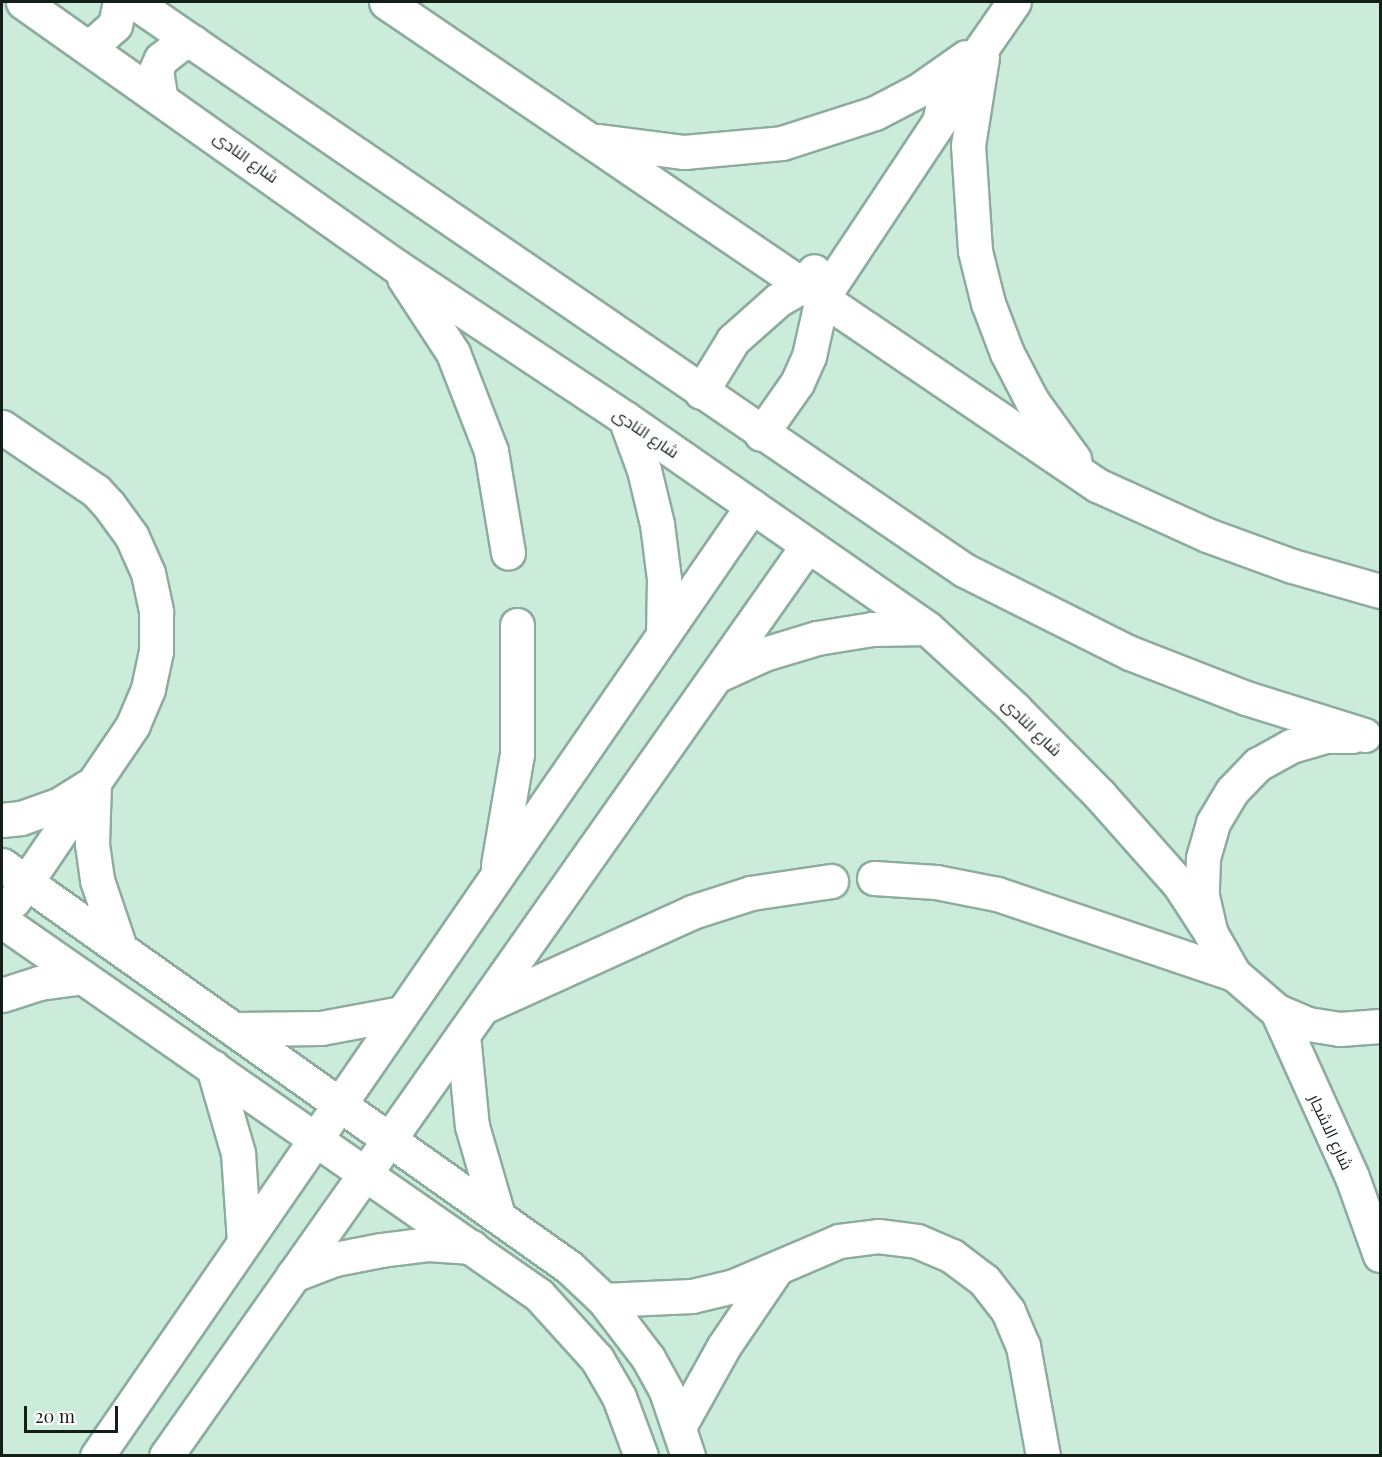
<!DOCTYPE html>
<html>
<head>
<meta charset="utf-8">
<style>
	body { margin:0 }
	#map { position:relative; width:1382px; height:1457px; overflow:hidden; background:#cbebdb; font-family:"Playfair Display",Cairo,serif }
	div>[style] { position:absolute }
	.roads { filter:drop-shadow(2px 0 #8eac9d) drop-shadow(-2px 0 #8eac9d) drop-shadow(0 2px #8eac9d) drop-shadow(0 -2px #8eac9d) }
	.minor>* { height:33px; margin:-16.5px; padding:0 16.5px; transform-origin:16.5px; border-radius:16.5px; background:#fff }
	span { translate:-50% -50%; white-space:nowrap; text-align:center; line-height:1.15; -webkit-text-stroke:6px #fff; paint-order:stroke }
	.street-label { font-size:16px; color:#141f1a }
	.frame { position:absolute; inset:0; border:3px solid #141f1a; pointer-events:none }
	.scale { position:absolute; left:24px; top:1406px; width:94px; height:27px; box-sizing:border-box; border:3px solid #141f1a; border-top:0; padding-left:8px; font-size:18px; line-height:21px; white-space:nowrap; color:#141f1a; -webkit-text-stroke:4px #fff; paint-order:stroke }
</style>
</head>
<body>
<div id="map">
	<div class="roads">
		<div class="minor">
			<div style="left:23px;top:2px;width:457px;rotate:35.3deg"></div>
			<div style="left:396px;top:266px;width:275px;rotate:33.6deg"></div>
			<div style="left:625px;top:418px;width:368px;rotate:34.8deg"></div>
			<div style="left:927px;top:628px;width:120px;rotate:42.6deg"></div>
			<div style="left:1015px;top:709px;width:120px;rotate:45.3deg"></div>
			<div style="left:1099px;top:794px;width:120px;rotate:48.4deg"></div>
			<div style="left:1179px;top:884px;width:57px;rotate:57.1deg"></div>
			<div style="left:134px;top:2px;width:1006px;rotate:34.39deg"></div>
			<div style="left:964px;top:570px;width:186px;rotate:26.6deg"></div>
			<div style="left:1130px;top:653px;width:124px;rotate:21.2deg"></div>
			<div style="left:1246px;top:698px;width:124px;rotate:17.4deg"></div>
			<div style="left:386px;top:2px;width:860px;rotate:34.19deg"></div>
			<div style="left:1097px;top:485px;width:121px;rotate:24.4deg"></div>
			<div style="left:1207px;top:535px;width:90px;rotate:20deg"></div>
			<div style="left:1292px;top:566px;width:91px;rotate:15.9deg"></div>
			<div style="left:86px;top:45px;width:12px;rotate:-20deg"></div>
			<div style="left:97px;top:41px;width:24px;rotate:-42deg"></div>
			<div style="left:115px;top:25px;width:24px;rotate:-78deg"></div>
			<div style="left:982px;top:57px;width:89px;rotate:99deg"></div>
			<div style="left:968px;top:145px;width:106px;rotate:86.2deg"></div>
			<div style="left:975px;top:251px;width:54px;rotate:76deg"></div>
			<div style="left:988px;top:303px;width:53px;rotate:69.2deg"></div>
			<div style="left:1007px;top:353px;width:54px;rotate:62.5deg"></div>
			<div style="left:1032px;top:401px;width:72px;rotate:54.1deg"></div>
			<div style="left:160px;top:95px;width:25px;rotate:-99deg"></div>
			<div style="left:156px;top:70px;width:12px;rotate:-66deg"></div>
			<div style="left:161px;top:59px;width:24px;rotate:-38deg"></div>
			<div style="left:180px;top:44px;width:13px;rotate:-9deg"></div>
			<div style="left:599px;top:141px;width:86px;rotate:7.4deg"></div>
			<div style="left:684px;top:152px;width:98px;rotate:-5.2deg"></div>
			<div style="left:782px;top:143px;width:98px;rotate:-17.9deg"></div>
			<div style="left:875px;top:113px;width:50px;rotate:-27.6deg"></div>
			<div style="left:919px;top:90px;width:57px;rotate:-35.1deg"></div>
			<div style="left:404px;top:278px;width:90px;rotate:56.8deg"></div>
			<div style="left:453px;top:353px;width:105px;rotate:68.8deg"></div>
			<div style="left:491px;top:451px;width:103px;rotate:80.5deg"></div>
			<div style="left:701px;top:392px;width:61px;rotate:-58.4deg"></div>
			<div style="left:733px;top:340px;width:60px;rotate:-41.6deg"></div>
			<div style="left:778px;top:300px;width:30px;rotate:-30deg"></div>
			<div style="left:804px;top:285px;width:17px;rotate:-54deg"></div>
			<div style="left:625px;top:418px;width:55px;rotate:69.9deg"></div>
			<div style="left:644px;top:470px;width:56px;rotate:76.5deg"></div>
			<div style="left:657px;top:524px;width:55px;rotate:82.7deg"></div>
			<div style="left:664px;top:579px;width:56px;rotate:91deg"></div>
			<div style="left:2px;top:427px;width:114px;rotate:34.2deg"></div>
			<div style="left:96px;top:491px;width:19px;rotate:47deg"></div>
			<div style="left:109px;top:505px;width:39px;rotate:54deg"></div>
			<div style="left:132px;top:537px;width:39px;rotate:66deg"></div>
			<div style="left:148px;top:573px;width:40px;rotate:78deg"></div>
			<div style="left:156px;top:612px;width:39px;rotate:90deg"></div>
			<div style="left:156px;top:651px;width:39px;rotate:102deg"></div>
			<div style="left:148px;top:689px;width:39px;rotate:113deg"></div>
			<div style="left:133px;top:725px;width:212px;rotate:124.2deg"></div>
			<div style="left:761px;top:434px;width:62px;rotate:-54.8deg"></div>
			<div style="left:797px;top:383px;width:30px;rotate:-66deg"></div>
			<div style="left:809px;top:356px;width:59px;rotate:-77.4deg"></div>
			<div style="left:822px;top:298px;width:211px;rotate:-56.4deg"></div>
			<div style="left:939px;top:122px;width:18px;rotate:-77deg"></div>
			<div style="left:943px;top:104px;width:124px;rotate:-55.2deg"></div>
			<div style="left:716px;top:676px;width:53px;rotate:-24.6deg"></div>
			<div style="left:764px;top:654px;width:55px;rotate:-16.8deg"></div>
			<div style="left:817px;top:638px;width:56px;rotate:-9.3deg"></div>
			<div style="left:872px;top:629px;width:55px;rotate:-1deg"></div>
			<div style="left:1352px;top:736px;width:26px;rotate:180deg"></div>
			<div style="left:1326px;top:736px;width:36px;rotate:164deg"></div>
			<div style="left:1291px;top:746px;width:38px;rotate:151deg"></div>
			<div style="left:1258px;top:764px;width:37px;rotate:134deg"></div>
			<div style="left:1232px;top:791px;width:37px;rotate:121deg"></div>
			<div style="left:1213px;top:823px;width:36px;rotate:106deg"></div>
			<div style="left:1203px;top:858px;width:38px;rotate:92deg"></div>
			<div style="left:1202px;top:896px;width:37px;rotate:77deg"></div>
			<div style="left:1210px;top:932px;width:48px;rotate:60.3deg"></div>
			<div style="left:1234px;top:974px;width:57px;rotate:40.7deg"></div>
			<div style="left:1277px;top:1011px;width:34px;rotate:23deg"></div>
			<div style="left:1308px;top:1024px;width:32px;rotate:9deg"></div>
			<div style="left:1340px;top:1029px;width:40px;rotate:-4.3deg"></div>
			<div style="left:94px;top:783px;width:61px;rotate:91.9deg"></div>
			<div style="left:92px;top:844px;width:36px;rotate:82deg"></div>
			<div style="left:97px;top:880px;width:72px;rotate:71.3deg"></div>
			<div style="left:2px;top:820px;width:19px;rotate:-6deg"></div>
			<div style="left:21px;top:818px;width:41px;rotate:-19.7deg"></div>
			<div style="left:60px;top:804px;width:32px;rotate:-32deg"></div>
			<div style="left:2px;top:865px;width:695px;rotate:35.34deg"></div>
			<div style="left:569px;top:1267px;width:48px;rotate:43.3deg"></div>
			<div style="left:604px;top:1300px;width:73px;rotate:52.8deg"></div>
			<div style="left:648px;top:1358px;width:38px;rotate:61deg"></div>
			<div style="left:666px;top:1391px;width:69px;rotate:71.3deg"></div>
			<div style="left:498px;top:865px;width:113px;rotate:-80.3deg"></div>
			<div style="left:517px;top:754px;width:129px;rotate:-90deg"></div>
			<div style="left:874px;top:878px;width:62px;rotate:3.7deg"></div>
			<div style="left:936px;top:882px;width:62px;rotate:11.1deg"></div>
			<div style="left:997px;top:894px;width:250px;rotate:18.7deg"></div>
			<div style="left:2px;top:921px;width:654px;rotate:34.86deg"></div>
			<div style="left:539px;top:1295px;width:86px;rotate:47.8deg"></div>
			<div style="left:597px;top:1359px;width:44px;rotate:59.9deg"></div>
			<div style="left:619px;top:1397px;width:63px;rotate:69.6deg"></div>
			<div style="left:2px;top:995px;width:39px;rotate:-18deg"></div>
			<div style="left:39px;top:983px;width:44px;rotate:-7.8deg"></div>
			<div style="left:483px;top:1007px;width:230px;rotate:-24.4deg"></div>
			<div style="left:692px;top:912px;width:62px;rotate:-17.9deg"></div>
			<div style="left:751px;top:893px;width:81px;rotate:-8.5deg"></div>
			<div style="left:1277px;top:1011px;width:182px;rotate:65.7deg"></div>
			<div style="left:1352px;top:1177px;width:83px;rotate:70.3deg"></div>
			<div style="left:236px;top:1029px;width:85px;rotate:-0.7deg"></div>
			<div style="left:321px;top:1028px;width:82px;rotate:-10.5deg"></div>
			<div style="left:463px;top:1035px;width:91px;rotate:84.4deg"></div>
			<div style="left:472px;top:1126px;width:90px;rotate:73.8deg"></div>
			<div style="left:213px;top:1067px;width:90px;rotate:73.8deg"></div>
			<div style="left:238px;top:1153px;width:89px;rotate:86.1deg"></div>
			<div style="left:293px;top:1275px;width:45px;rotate:-20.9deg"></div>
			<div style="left:335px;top:1259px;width:47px;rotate:-11.1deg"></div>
			<div style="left:381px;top:1250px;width:47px;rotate:-7.3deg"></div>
			<div style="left:428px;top:1244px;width:44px;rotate:3.9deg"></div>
			<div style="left:604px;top:1300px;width:88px;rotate:-2.6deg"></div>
			<div style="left:692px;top:1296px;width:43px;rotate:-13.4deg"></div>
			<div style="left:734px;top:1286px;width:114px;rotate:-23.2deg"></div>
			<div style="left:839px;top:1241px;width:39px;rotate:-7deg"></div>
			<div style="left:878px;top:1236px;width:39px;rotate:7deg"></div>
			<div style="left:917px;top:1241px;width:38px;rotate:23deg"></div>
			<div style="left:952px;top:1256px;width:40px;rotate:37deg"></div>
			<div style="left:984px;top:1280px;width:39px;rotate:52deg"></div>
			<div style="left:1008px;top:1311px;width:38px;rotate:67deg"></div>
			<div style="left:1023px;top:1346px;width:112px;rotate:79.7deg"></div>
			<div style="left:680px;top:1425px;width:90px;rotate:-60.9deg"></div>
			<div style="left:724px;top:1346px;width:91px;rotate:-55.8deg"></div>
			<div style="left:97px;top:1456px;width:1154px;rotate:-55.41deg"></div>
			<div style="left:166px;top:1456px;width:1114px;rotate:-54.83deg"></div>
		</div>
	</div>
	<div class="street-label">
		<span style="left:246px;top:157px;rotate:36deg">شارع النادى</span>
		<span style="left:646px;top:433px;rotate:34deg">شارع النادى</span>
		<span style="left:1032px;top:727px;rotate:44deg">شارع النادى</span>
		<span style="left:1331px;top:1132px;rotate:65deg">شارع الاشجار</span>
	</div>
	<div class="frame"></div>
	<div class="scale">20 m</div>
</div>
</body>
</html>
